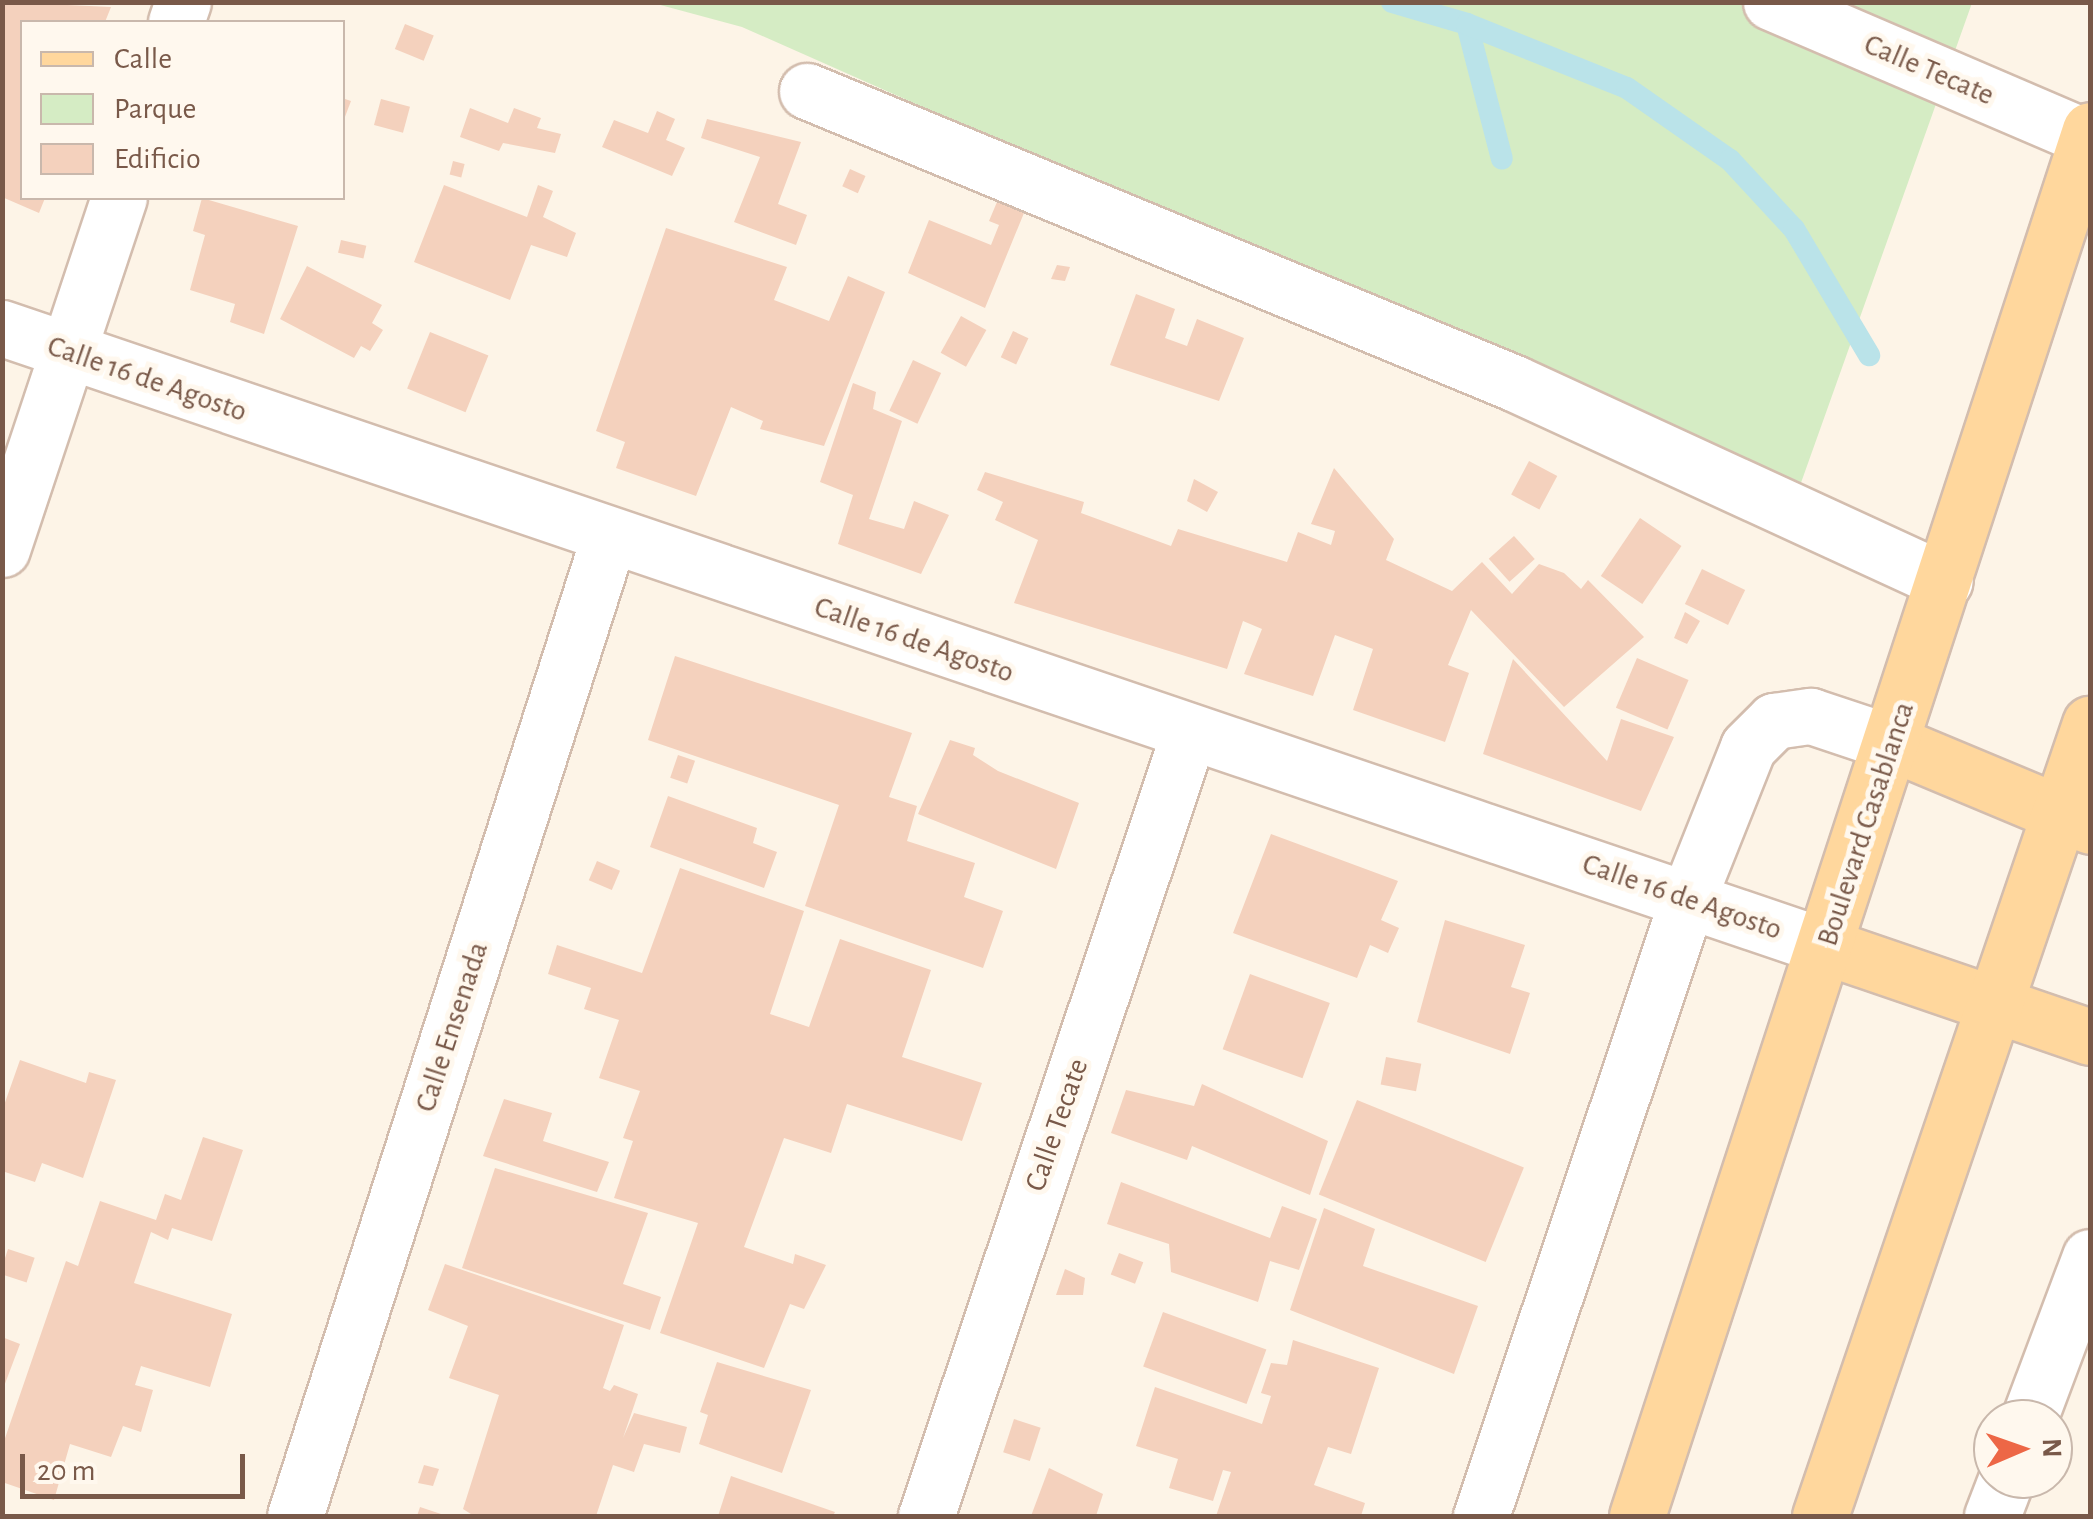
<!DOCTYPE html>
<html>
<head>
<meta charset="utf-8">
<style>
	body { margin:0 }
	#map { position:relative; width:2093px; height:1519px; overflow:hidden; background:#fdf4e7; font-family:"Alegreya Sans",sans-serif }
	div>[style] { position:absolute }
	.green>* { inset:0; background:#d5ecc4 }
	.stream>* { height:22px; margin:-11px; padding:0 11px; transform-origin:11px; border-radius:11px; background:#bae3e9 }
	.building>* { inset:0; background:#f4d1bd; transform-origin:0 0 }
	.roads { filter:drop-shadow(2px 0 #d3bdae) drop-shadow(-2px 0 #d3bdae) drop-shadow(0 2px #d3bdae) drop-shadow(0 -2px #d3bdae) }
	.minor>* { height:55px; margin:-27.5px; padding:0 27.5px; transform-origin:27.5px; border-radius:27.5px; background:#fff }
	.major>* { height:55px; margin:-27.5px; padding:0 27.5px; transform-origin:27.5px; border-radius:27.5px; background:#ffd79d }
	span { translate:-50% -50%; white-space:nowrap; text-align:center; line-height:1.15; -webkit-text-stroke:10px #fff8ee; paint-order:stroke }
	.street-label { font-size:30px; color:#795949 }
	.frame { position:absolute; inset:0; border:5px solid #795949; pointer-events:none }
	.legend { position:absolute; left:20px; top:20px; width:325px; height:180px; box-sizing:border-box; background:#fff8ee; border:2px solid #c9b8ac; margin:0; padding:12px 18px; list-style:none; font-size:30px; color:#795949 }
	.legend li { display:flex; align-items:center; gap:20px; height:50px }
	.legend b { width:50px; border:2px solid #c9b8ac }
	.north { position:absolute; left:1973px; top:1399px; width:100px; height:100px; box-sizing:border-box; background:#fff8ee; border:2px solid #c9b8ac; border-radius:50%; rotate:88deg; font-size:28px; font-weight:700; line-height:40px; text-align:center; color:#795949 }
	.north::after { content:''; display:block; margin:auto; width:35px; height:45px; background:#ed6746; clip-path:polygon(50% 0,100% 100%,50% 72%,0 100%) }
	.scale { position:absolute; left:20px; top:1454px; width:225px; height:45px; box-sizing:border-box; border:5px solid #795949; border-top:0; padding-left:12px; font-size:30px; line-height:35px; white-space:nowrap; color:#795949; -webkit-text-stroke:8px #fff8ee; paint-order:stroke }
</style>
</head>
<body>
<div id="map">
	<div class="green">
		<div style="clip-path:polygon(653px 3px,1972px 3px,1797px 494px,742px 27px)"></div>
	</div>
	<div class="stream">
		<div style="left:1392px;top:2px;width:78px;rotate:16.3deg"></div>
		<div style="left:1467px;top:24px;width:139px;rotate:75.5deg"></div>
		<div style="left:1467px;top:24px;width:172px;rotate:21.8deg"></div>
		<div style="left:1627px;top:88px;width:126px;rotate:35deg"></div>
		<div style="left:1730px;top:160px;width:94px;rotate:47.2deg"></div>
		<div style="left:1794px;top:229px;width:147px;rotate:59.2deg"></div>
	</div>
	<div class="building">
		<div style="clip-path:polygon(2px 2px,111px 7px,105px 22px,22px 22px,22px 198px,45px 198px,39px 213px,2px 197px)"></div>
		<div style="left:405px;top:24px;width:31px;height:27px;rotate:22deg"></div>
		<div style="clip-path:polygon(342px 98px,351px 101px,343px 122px,342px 122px)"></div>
		<div style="left:381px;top:99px;width:30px;height:27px;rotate:15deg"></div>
		<div style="clip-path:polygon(470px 108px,508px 123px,514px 108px,541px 118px,537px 128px,561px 134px,555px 153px,503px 143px,499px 151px,460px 137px)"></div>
		<div style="clip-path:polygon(657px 111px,675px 119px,666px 140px,685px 148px,672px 176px,602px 147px,614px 120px,648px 133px)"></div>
		<div style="clip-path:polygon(707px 119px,801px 142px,778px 204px,807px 215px,796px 245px,734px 222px,760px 157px,701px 138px)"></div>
		<div style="left:453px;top:161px;width:12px;height:14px;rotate:14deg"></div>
		<div style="left:850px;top:169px;width:17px;height:19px;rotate:24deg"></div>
		<div style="clip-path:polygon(444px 185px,527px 217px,538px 185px,553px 191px,543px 217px,576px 233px,567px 257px,531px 245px,510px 300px,414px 262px)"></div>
		<div style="clip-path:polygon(202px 198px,298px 226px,264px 334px,230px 322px,235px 304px,190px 290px,205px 235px,193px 231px)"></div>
		<div style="clip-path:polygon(997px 202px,1024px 213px,985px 308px,908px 273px,929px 220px,991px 245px,999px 225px,989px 221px)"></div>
		<div style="clip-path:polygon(666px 228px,787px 267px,774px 300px,829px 321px,848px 276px,885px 292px,824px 446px,760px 429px,763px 421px,731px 407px,696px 496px,616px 468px,625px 442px,596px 431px)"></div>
		<div style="left:341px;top:240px;width:26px;height:13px;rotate:13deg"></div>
		<div style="clip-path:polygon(1057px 265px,1070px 267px,1065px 281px,1051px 279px)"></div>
		<div style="clip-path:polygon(307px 266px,382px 305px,372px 323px,383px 330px,370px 351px,361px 346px,354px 358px,280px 319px)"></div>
		<div style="clip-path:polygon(1136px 294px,1175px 309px,1165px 338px,1187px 346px,1197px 319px,1244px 338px,1219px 401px,1110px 365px)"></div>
		<div style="left:961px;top:316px;width:29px;height:42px;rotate:29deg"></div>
		<div style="left:1013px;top:331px;width:17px;height:29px;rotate:25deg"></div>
		<div style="left:430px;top:332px;width:63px;height:61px;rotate:22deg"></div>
		<div style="left:913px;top:360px;width:31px;height:56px;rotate:25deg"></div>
		<div style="clip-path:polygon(853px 383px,876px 392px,873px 409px,902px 421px,869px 519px,904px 529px,914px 501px,949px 515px,921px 574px,838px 544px,853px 495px,820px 482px)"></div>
		<div style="left:1529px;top:461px;width:32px;height:38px;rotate:28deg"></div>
		<div style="clip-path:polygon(1334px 468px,1394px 539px,1386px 560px,1452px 591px,1482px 562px,1512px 594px,1539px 564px,1564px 573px,1581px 589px,1588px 580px,1644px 637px,1564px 707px,1471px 610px,1448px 665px,1469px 673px,1445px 742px,1353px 710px,1373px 649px,1335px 635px,1313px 696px,1244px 674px,1262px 629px,1243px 621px,1227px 669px,1014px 603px,1038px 540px,995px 520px,1003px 502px,977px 490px,985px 472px,1084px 502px,1081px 513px,1171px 546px,1178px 529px,1287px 562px,1298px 532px,1331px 545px,1335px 531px,1311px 524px)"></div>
		<div style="clip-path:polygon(1194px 479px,1218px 492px,1207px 512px,1187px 501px)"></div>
		<div style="left:1640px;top:518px;width:50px;height:70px;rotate:34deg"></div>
		<div style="left:1514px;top:536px;width:31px;height:34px;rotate:48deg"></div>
		<div style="left:1702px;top:569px;width:48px;height:39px;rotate:26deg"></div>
		<div style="clip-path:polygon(1685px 612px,1700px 621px,1687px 644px,1674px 638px)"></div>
		<div style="clip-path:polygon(675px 656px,912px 733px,889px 797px,917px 806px,907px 841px,975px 863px,964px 897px,1003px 911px,983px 968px,805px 906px,839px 805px,648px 740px)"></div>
		<div style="left:1637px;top:658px;width:56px;height:54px;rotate:23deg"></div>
		<div style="clip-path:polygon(1513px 659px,1607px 761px,1621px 719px,1674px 737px,1641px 811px,1483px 754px)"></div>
		<div style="clip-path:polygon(950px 740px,975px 748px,973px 755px,998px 771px,1079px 803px,1056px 869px,918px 814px)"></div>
		<div style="left:678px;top:755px;width:18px;height:24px;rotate:19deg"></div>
		<div style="clip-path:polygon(668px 796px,757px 828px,753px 843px,777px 852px,764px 888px,650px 847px)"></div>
		<div style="clip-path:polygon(1271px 834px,1398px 881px,1381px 920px,1399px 928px,1388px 953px,1370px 945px,1357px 978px,1233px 933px)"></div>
		<div style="left:597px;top:861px;width:25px;height:21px;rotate:23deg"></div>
		<div style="clip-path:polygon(680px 868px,804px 911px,770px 1014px,809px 1027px,840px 939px,931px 970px,902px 1057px,982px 1083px,962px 1141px,847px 1104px,831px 1153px,784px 1138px,744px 1247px,793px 1264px,795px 1254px,826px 1265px,804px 1309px,790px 1304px,764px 1368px,660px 1333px,698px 1223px,614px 1198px,633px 1141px,623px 1138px,640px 1091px,599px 1078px,619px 1020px,584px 1009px,591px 988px,548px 974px,557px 945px,642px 973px)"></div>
		<div style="clip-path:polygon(1445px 920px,1525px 945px,1511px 987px,1530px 993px,1510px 1054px,1417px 1022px)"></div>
		<div style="left:1250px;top:974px;width:85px;height:80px;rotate:20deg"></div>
		<div style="left:1386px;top:1057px;width:36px;height:28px;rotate:11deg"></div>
		<div style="clip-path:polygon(20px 1060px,86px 1083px,89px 1072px,116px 1080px,83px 1178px,42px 1163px,35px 1182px,2px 1171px,2px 1111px)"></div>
		<div style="clip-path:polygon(1202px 1084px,1328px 1141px,1310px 1195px,1192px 1146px,1187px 1160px,1111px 1133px,1126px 1090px,1194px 1106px)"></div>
		<div style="clip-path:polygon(504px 1099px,552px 1113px,543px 1141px,609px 1162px,597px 1192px,483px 1156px)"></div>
		<div style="left:1357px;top:1100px;width:180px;height:102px;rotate:22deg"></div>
		<div style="clip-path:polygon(203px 1137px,243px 1150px,212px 1241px,172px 1228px,168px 1240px,151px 1232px,134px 1283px,232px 1314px,210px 1387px,141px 1366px,135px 1385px,153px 1390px,141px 1432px,123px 1426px,111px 1457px,70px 1444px,54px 1500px,2px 1482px,2px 1447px,66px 1261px,78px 1266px,100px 1201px,156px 1220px,165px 1194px,181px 1200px)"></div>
		<div style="clip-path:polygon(495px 1168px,648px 1213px,623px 1284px,661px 1297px,650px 1330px,462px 1268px)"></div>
		<div style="clip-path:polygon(1121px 1182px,1270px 1238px,1282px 1206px,1317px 1219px,1299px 1270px,1270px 1261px,1258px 1302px,1171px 1272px,1169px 1244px,1107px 1224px)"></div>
		<div style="clip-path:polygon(1324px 1208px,1375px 1229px,1363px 1266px,1478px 1306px,1454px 1374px,1290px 1310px)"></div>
		<div style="left:8px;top:1249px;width:28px;height:26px;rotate:18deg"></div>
		<div style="left:1119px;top:1253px;width:26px;height:23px;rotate:21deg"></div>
		<div style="clip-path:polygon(445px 1264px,624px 1325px,603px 1388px,610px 1391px,614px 1385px,638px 1394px,623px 1438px,634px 1413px,687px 1427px,680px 1453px,644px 1444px,634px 1472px,613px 1465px,596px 1516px,474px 1516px,463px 1509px,499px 1395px,449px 1378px,468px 1326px,428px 1310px)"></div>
		<div style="clip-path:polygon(1065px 1269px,1085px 1278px,1083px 1295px,1056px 1295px)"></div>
		<div style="left:1163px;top:1312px;width:110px;height:58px;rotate:20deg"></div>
		<div style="clip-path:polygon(2px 1337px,20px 1344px,3px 1389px,2px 1389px)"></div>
		<div style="clip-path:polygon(1293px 1340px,1379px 1368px,1351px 1454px,1328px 1447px,1314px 1485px,1365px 1503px,1361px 1516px,1216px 1516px,1231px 1472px,1223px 1470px,1213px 1501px,1169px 1488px,1178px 1459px,1136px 1446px,1155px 1387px,1262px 1424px,1271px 1396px,1261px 1393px,1271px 1363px,1287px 1365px)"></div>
		<div style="clip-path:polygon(717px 1362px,811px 1390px,782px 1473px,699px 1444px,708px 1415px,700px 1412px)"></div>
		<div style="left:1014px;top:1419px;width:28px;height:35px;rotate:18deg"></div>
		<div style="clip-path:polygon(424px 1465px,439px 1469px,433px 1486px,418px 1483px)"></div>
		<div style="clip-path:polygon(1049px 1468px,1103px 1494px,1096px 1516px,1031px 1516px)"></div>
		<div style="clip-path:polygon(731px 1476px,835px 1512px,833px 1516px,718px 1516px)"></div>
		<div style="clip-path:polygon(420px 1507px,447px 1516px,417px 1516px)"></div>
	</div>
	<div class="roads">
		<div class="minor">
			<div style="left:1771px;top:2px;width:345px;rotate:23.2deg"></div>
			<div style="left:176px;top:22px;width:21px;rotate:-71deg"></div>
			<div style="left:807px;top:91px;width:765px;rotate:22.44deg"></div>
			<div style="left:1514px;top:383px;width:474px;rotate:24.7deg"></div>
			<div style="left:2px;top:328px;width:1927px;rotate:18.74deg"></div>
			<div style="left:2px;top:549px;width:370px;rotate:-71.6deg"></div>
			<div style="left:2029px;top:1419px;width:173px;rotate:-69.4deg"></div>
			<div style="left:295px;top:1516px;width:1028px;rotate:-72.22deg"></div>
			<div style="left:926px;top:1516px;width:826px;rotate:-71.43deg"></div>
			<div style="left:1481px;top:1516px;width:652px;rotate:-71.48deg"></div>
			<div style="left:1688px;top:898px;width:162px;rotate:-68.3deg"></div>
			<div style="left:1748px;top:747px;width:37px;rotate:-45deg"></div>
			<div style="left:1774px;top:721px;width:37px;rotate:-8deg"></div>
			<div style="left:1811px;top:716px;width:85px;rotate:18.4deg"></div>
			<div style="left:1992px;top:1516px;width:40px;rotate:-69deg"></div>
		</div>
		<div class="major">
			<div style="left:1892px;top:743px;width:215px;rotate:22.7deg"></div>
			<div style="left:1827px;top:947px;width:278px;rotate:18.9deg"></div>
			<div style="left:1637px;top:1516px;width:1458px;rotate:-71.9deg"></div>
			<div style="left:1820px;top:1516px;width:837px;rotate:-71.18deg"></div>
		</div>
	</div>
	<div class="street-label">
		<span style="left:1929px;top:70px;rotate:23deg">Calle Tecate</span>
		<span style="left:147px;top:379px;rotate:19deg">Calle 16 de Agosto</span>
		<span style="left:914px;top:640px;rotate:19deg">Calle 16 de Agosto</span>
		<span style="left:1866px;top:824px;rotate:-72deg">Boulevard Casablanca</span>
		<span style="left:1682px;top:897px;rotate:19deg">Calle 16 de Agosto</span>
		<span style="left:452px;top:1027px;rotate:-72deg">Calle Ensenada</span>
		<span style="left:1057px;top:1125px;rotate:-71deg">Calle Tecate</span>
	</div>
	<div class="frame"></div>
	<ul class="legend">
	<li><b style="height:12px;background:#ffd79d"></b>Calle</li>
	<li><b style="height:28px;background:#d5ecc4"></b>Parque</li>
	<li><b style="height:28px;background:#f4d1bd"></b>Edificio</li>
	</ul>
	<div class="north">N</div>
	<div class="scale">20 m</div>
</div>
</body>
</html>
